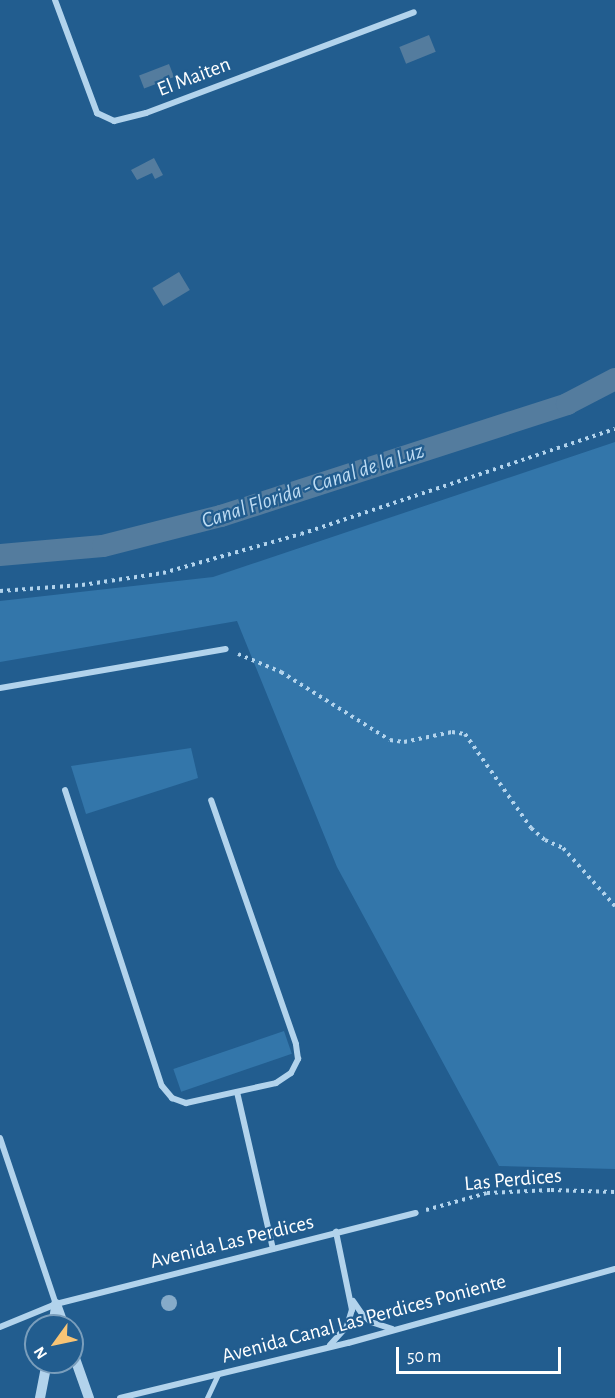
<!DOCTYPE html>
<html>
<head>
<meta charset="utf-8">
<style>
	body { margin:0 }
	#map { position:relative; width:615px; height:1398px; overflow:hidden; background:#225d8f; font-family:"Alegreya Sans",sans-serif }
	div>[style] { position:absolute }
	.green>* { inset:0; background:#3376aa; transform-origin:0 0 }
	.water>* { inset:0; background:#547c9e; transform-origin:0 0 }
	.canal>* { height:22px; margin:-11px; padding:0 11px; transform-origin:11px; border-radius:11px; background:#547c9e }
	.path>* { height:4px; margin-top:-2px; transform-origin:0; background:repeating-linear-gradient(90deg,#b2d3ec 0 3px,transparent 0 7.5px) }
	.service>* { height:4.5px; margin:-2.25px; padding:0 2.25px; transform-origin:2.25px; border-radius:2.25px; background:#b2d3ec }
	.minor>* { height:6px; margin:-3px; padding:0 3px; transform-origin:3px; border-radius:3px; background:#b2d3ec }
	.tertiary>* { height:10px; margin:-5px; padding:0 5px; transform-origin:5px; border-radius:5px; background:#b2d3ec }
	.trees>* { width:16px; height:16px; margin:-8px; border-radius:50%; background:#86abc9 }
	span { translate:-50% -50%; white-space:nowrap; text-align:center; line-height:1.15; -webkit-text-stroke:4.5px #225d8f; paint-order:stroke }
	.street-label { font-size:21px; color:#fff }
	.water-label { font-size:22px; color:#bedcf3; font-style:italic }
	.north { position:absolute; left:24px; top:1314px; width:60px; height:60px; box-sizing:border-box; background:#225d8f; border:2px solid #7a9ebc; border-radius:50%; rotate:237deg; font-size:16px; font-weight:700; line-height:24px; text-align:center; color:#fff }
	.north::after { content:''; display:block; margin:auto; width:21px; height:27px; background:#f8c475; clip-path:polygon(50% 0,100% 100%,50% 72%,0 100%) }
	.scale { position:absolute; left:396px; top:1347px; width:165px; height:27px; box-sizing:border-box; border:3px solid #fff; border-top:0; padding-left:8px; font-size:18px; line-height:21px; white-space:nowrap; color:#fff; -webkit-text-stroke:4px #225d8f; paint-order:stroke }
</style>
</head>
<body>
<div id="map">
	<div class="green">
		<div style="clip-path:polygon(615px 442px,615px 1169px,499px 1166px,337px 867px,237px 621px,0 662px,0 601px,213px 577px)"></div>
		<div style="clip-path:polygon(191px 748px,198px 778px,86px 814px,71px 766px)"></div>
		<div style="left:284px;top:1031px;width:24px;height:117px;rotate:71deg"></div>
	</div>
	<div class="water">
		<div style="left:429px;top:35px;width:18px;height:32px;rotate:68deg"></div>
		<div style="left:169px;top:64px;width:14px;height:32px;rotate:69deg"></div>
		<div style="clip-path:polygon(154px 158px,163px 175px,155px 179px,152px 173px,137px 180px,131px 170px)"></div>
		<div style="left:179px;top:272px;width:21px;height:31px;rotate:59deg"></div>
	</div>
	<div class="canal">
		<div style="left:0;top:555px;width:103px;rotate:-5deg"></div>
		<div style="left:103px;top:546px;width:122px;rotate:-14.3deg"></div>
		<div style="left:221px;top:516px;width:364px;rotate:-17.9deg"></div>
		<div style="left:567px;top:404px;width:54px;rotate:-27.5deg"></div>
	</div>
	<div class="path">
		<div style="left:0;top:591px;width:82px;rotate:-4.2deg"></div>
		<div style="left:82px;top:585px;width:82px;rotate:-8.4deg"></div>
		<div style="left:163px;top:573px;width:143px;rotate:-15.8deg"></div>
		<div style="left:301px;top:534px;width:331px;rotate:-18.5deg"></div>
		<div style="left:238px;top:654px;width:47px;rotate:22.7deg"></div>
		<div style="left:281px;top:672px;width:128px;rotate:32deg"></div>
		<div style="left:390px;top:740px;width:14px;rotate:8deg"></div>
		<div style="left:404px;top:742px;width:49px;rotate:-11.8deg"></div>
		<div style="left:452px;top:732px;width:13px;rotate:9deg"></div>
		<div style="left:465px;top:734px;width:115px;rotate:54.9deg"></div>
		<div style="left:531px;top:828px;width:18px;rotate:41deg"></div>
		<div style="left:545px;top:840px;width:20px;rotate:24deg"></div>
		<div style="left:563px;top:848px;width:78px;rotate:48.1deg"></div>
		<div style="left:426px;top:1210px;width:63px;rotate:-15.6deg"></div>
		<div style="left:487px;top:1193px;width:64px;rotate:-2.7deg"></div>
		<div style="left:551px;top:1190px;width:64px;rotate:1.8deg"></div>
	</div>
	<div class="service">
		<div style="left:207px;top:1398px;width:26px;rotate:-65deg"></div>
	</div>
	<div class="minor">
		<div style="left:55px;top:0;width:121px;rotate:69.6deg"></div>
		<div style="left:97px;top:113px;width:19px;rotate:25deg"></div>
		<div style="left:114px;top:121px;width:33px;rotate:-14deg"></div>
		<div style="left:146px;top:113px;width:286px;rotate:-20.6deg"></div>
		<div style="left:0;top:688px;width:229px;rotate:-9.8deg"></div>
		<div style="left:65px;top:790px;width:311px;rotate:71.9deg"></div>
		<div style="left:162px;top:1086px;width:16px;rotate:50deg"></div>
		<div style="left:172px;top:1098px;width:15px;rotate:20deg"></div>
		<div style="left:186px;top:1103px;width:92px;rotate:-12.5deg"></div>
		<div style="left:276px;top:1083px;width:18px;rotate:-34deg"></div>
		<div style="left:291px;top:1073px;width:16px;rotate:-63deg"></div>
		<div style="left:298px;top:1059px;width:15px;rotate:-98deg"></div>
		<div style="left:296px;top:1044px;width:258px;rotate:-109.2deg"></div>
		<div style="left:237px;top:1092px;width:161px;rotate:77.1deg"></div>
		<div style="left:0;top:1138px;width:175px;rotate:71.4deg"></div>
		<div style="left:353px;top:1301px;width:16px;rotate:55deg"></div>
		<div style="left:362px;top:1314px;width:12px;rotate:42deg"></div>
		<div style="left:371px;top:1322px;width:22px;rotate:18deg"></div>
		<div style="left:0;top:1327px;width:61px;rotate:-22.3deg"></div>
		<div style="left:56px;top:1304px;width:371px;rotate:-14.2deg"></div>
		<div style="left:330px;top:1345px;width:25px;rotate:-48deg"></div>
		<div style="left:347px;top:1326px;width:17px;rotate:-73deg"></div>
		<div style="left:352px;top:1310px;width:80px;rotate:-101.6deg"></div>
		<div style="left:120px;top:1398px;width:235px;rotate:-13.6deg"></div>
		<div style="left:348px;top:1343px;width:277px;rotate:-15.5deg"></div>
	</div>
	<div class="tertiary">
		<div style="left:56px;top:1304px;width:23px;rotate:70deg"></div>
		<div style="left:53px;top:1326px;width:18px;rotate:-81deg"></div>
		<div style="left:72px;top:1350px;width:51px;rotate:70.5deg"></div>
		<div style="left:40px;top:1398px;width:37px;rotate:-79deg"></div>
	</div>
	<div class="trees">
		<div style="left:169px;top:1303px"></div>
	</div>
	<div class="street-label">
		<span style="left:194px;top:77px;rotate:-21deg">El Maiten</span>
		<span style="left:513px;top:1180px;rotate:-5deg">Las Perdices</span>
		<span style="left:232px;top:1242px;rotate:-14deg">Avenida Las Perdices</span>
		<span style="left:364px;top:1319px;rotate:-15deg">Avenida Canal Las Perdices Poniente</span>
	</div>
	<div class="water-label">
		<span style="left:313px;top:486px;rotate:-18deg">Canal Florida - Canal de la Luz</span>
	</div>
	<div class="north">N</div>
	<div class="scale">50 m</div>
</div>
</body>
</html>
